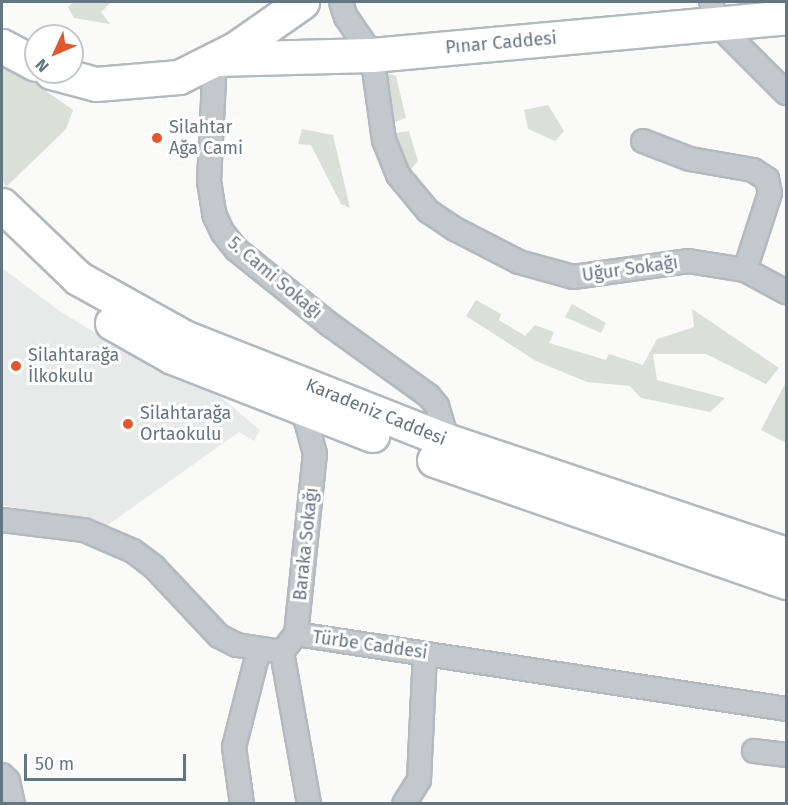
<!DOCTYPE html>
<html>
<head>
<meta charset="utf-8">
<style>
	body { margin:0 }
	#map { position:relative; width:788px; height:805px; overflow:hidden; background:#fafaf8; font-family:"Fira Sans",sans-serif }
	div>[style] { position:absolute }
	.built>* { inset:0; background:#e8e9e9 }
	.green>* { inset:0; background:#dadfd7 }
	.roads { filter:drop-shadow(2px 0 #b3babf) drop-shadow(-2px 0 #b3babf) drop-shadow(0 2px #b3babf) drop-shadow(0 -2px #b3babf) }
	.minor>* { height:22px; margin:-11px; padding:0 11px; transform-origin:11px; border-radius:11px; background:#c3c8cc }
	.secondary>* { height:33px; margin:-16.5px; padding:0 16.5px; transform-origin:16.5px; border-radius:16.5px; background:#fff }
	.primary>* { height:33px; margin:-16.5px; padding:0 16.5px; transform-origin:16.5px; border-radius:16.5px; background:#fff }
	.dots>* { width:16px; height:16px; translate:-50% -50%; box-sizing:border-box; border:3px solid #fff; border-radius:50% }
	span { translate:-50% -50%; white-space:nowrap; text-align:center; line-height:1.15; -webkit-text-stroke:6px #fff; paint-order:stroke }
	.street-label { font-size:18px; color:#657683 }
	.poi-label { font-size:18px; color:#657683 }
	.left { translate:0 -50%; text-align:left }
	.frame { position:absolute; inset:0; border:3px solid #657683; pointer-events:none }
	.north { position:absolute; left:24px; top:24px; width:60px; height:60px; box-sizing:border-box; background:#fff; border:2px solid #c1c8cd; border-radius:50%; rotate:226deg; font-size:16px; font-weight:700; line-height:24px; text-align:center; color:#657683 }
	.north::after { content:''; display:block; margin:auto; width:21px; height:27px; background:#e4572e; clip-path:polygon(50% 0,100% 100%,50% 72%,0 100%) }
	.scale { position:absolute; left:24px; top:754px; width:162px; height:27px; box-sizing:border-box; border:3px solid #657683; border-top:0; padding-left:8px; font-size:18px; line-height:21px; white-space:nowrap; color:#657683; -webkit-text-stroke:4px #fff; paint-order:stroke }
</style>
</head>
<body>
<div id="map">
	<div class="built">
		<div style="clip-path:polygon(2px 268px,61px 312px,137px 358px,184px 382px,216px 393px,260px 430px,254px 441px,239px 432px,105px 527px,2px 505px)"></div>
	</div>
	<div class="green">
		<div style="clip-path:polygon(74px 2px,111px 2px,101px 12px,110px 24px,74px 18px,68px 7px)"></div>
		<div style="clip-path:polygon(2px 60px,73px 110px,66px 129px,6px 187px,2px 179px)"></div>
		<div style="clip-path:polygon(387px 73px,396px 76px,406px 118px,391px 123px)"></div>
		<div style="clip-path:polygon(548px 105px,564px 131px,555px 141px,528px 129px,524px 110px)"></div>
		<div style="clip-path:polygon(302px 129px,333px 135px,350px 208px,341px 204px,311px 145px,298px 144px)"></div>
		<div style="clip-path:polygon(409px 131px,418px 161px,407px 174px,390px 134px)"></div>
		<div style="clip-path:polygon(476px 300px,501px 314px,499px 320px,525px 336px,535px 325px,554px 332px,549px 343px,606px 360px,609px 354px,643px 365px,657px 339px,694px 327px,692px 309px,779px 368px,766px 384px,706px 354px,653px 354px,657px 380px,725px 398px,710px 412px,641px 398px,630px 386px,587px 382px,536px 361px,466px 316px)"></div>
		<div style="clip-path:polygon(572px 304px,606px 323px,601px 333px,565px 317px)"></div>
		<div style="clip-path:polygon(786px 382px,786px 443px,761px 430px)"></div>
	</div>
	<div class="roads">
		<div class="minor">
			<div style="left:341px;top:2px;width:16px;rotate:72deg"></div>
			<div style="left:346px;top:17px;width:46px;rotate:55.6deg"></div>
			<div style="left:372px;top:55px;width:86px;rotate:82deg"></div>
			<div style="left:384px;top:140px;width:38px;rotate:68deg"></div>
			<div style="left:398px;top:175px;width:47px;rotate:50.2deg"></div>
			<div style="left:428px;top:211px;width:32px;rotate:34deg"></div>
			<div style="left:455px;top:229px;width:72px;rotate:27.3deg"></div>
			<div style="left:519px;top:262px;width:56px;rotate:15.5deg"></div>
			<div style="left:573px;top:277px;width:116px;rotate:-7.9deg"></div>
			<div style="left:688px;top:261px;width:58px;rotate:9deg"></div>
			<div style="left:745px;top:270px;width:47px;rotate:28.2deg"></div>
			<div style="left:711px;top:2px;width:23px;rotate:75deg"></div>
			<div style="left:717px;top:24px;width:98px;rotate:45deg"></div>
			<div style="left:215px;top:59px;width:122px;rotate:92.8deg"></div>
			<div style="left:209px;top:181px;width:33px;rotate:81deg"></div>
			<div style="left:214px;top:214px;width:21px;rotate:65deg"></div>
			<div style="left:223px;top:233px;width:22px;rotate:51deg"></div>
			<div style="left:237px;top:250px;width:118px;rotate:38.8deg"></div>
			<div style="left:329px;top:324px;width:123px;rotate:35.8deg"></div>
			<div style="left:429px;top:396px;width:13px;rotate:51deg"></div>
			<div style="left:437px;top:406px;width:37px;rotate:73deg"></div>
			<div style="left:643px;top:141px;width:50px;rotate:21deg"></div>
			<div style="left:690px;top:159px;width:64px;rotate:9.9deg"></div>
			<div style="left:753px;top:170px;width:17px;rotate:33deg"></div>
			<div style="left:767px;top:179px;width:14px;rotate:78deg"></div>
			<div style="left:770px;top:193px;width:81px;rotate:108deg"></div>
			<div style="left:2px;top:520px;width:83px;rotate:7deg"></div>
			<div style="left:84px;top:530px;width:53px;rotate:23.2deg"></div>
			<div style="left:133px;top:551px;width:26px;rotate:37deg"></div>
			<div style="left:154px;top:567px;width:95px;rotate:46.7deg"></div>
			<div style="left:219px;top:636px;width:20px;rotate:27deg"></div>
			<div style="left:237px;top:645px;width:46px;rotate:8.8deg"></div>
			<div style="left:282px;top:652px;width:23px;rotate:-52deg"></div>
			<div style="left:296px;top:634px;width:181px;rotate:-84deg"></div>
			<div style="left:315px;top:454px;width:35px;rotate:-105deg"></div>
			<div style="left:306px;top:420px;width:17px;rotate:-126deg"></div>
			<div style="left:296px;top:634px;width:496px;rotate:8.7deg"></div>
			<div style="left:282px;top:652px;width:154px;rotate:79.9deg"></div>
			<div style="left:754px;top:751px;width:32px;rotate:7deg"></div>
			<div style="left:2px;top:775px;width:8px;rotate:45deg"></div>
			<div style="left:8px;top:781px;width:24px;rotate:78deg"></div>
			<div style="left:242px;top:804px;width:58px;rotate:-98deg"></div>
			<div style="left:234px;top:747px;width:101px;rotate:-75.7deg"></div>
			<div style="left:404px;top:804px;width:28px;rotate:-58deg"></div>
			<div style="left:419px;top:780px;width:126px;rotate:-87.3deg"></div>
		</div>
		<div class="secondary">
			<div style="left:2px;top:46px;width:38px;rotate:28deg"></div>
			<div style="left:215px;top:59px;width:157px;rotate:-1.5deg"></div>
			<div style="left:372px;top:55px;width:416px;rotate:-5.2deg"></div>
			<div style="left:51px;top:72px;width:47px;rotate:14.9deg"></div>
			<div style="left:96px;top:84px;width:83px;rotate:-4.8deg"></div>
			<div style="left:179px;top:77px;width:63px;rotate:-26.6deg"></div>
			<div style="left:235px;top:49px;width:82px;rotate:-35deg"></div>
		</div>
		<div class="primary">
			<div style="left:2px;top:205px;width:105px;rotate:43.8deg"></div>
			<div style="left:78px;top:278px;width:121px;rotate:29.1deg"></div>
			<div style="left:184px;top:337px;width:284px;rotate:21.5deg"></div>
			<div style="left:448px;top:441px;width:356px;rotate:18.5deg"></div>
			<div style="left:112px;top:323px;width:69px;rotate:29.5deg"></div>
			<div style="left:172px;top:357px;width:215px;rotate:21.3deg"></div>
			<div style="left:434px;top:460px;width:373px;rotate:19.1deg"></div>
		</div>
	</div>
	<div class="dots">
		<div style="left:157px;top:138px;background:#e4572e"></div>
		<div style="left:16px;top:366px;background:#e4572e"></div>
		<div style="left:128px;top:424px;background:#e4572e"></div>
	</div>
	<div class="street-label">
		<span style="left:501px;top:43px;rotate:-5deg">Pınar Caddesi</span>
		<span style="left:630px;top:269px;rotate:-8deg">Uğur Sokağı</span>
		<span style="left:275px;top:278px;rotate:40deg">5. Cami Sokağı</span>
		<span style="left:376px;top:412px;rotate:22deg">Karadeniz Caddesi</span>
		<span style="left:306px;top:544px;rotate:-84deg">Baraka Sokağı</span>
		<span style="left:370px;top:645px;rotate:8deg">Türbe Caddesi</span>
	</div>
	<div class="poi-label">
		<span class="left" style="left:169px;top:138px">Silahtar<br>Ağa Cami</span>
		<span class="left" style="left:28px;top:366px">Silahtarağa<br>İlkokulu</span>
		<span class="left" style="left:140px;top:424px">Silahtarağa<br>Ortaokulu</span>
	</div>
	<div class="frame"></div>
	<div class="north">N</div>
	<div class="scale">50 m</div>
</div>
</body>
</html>
